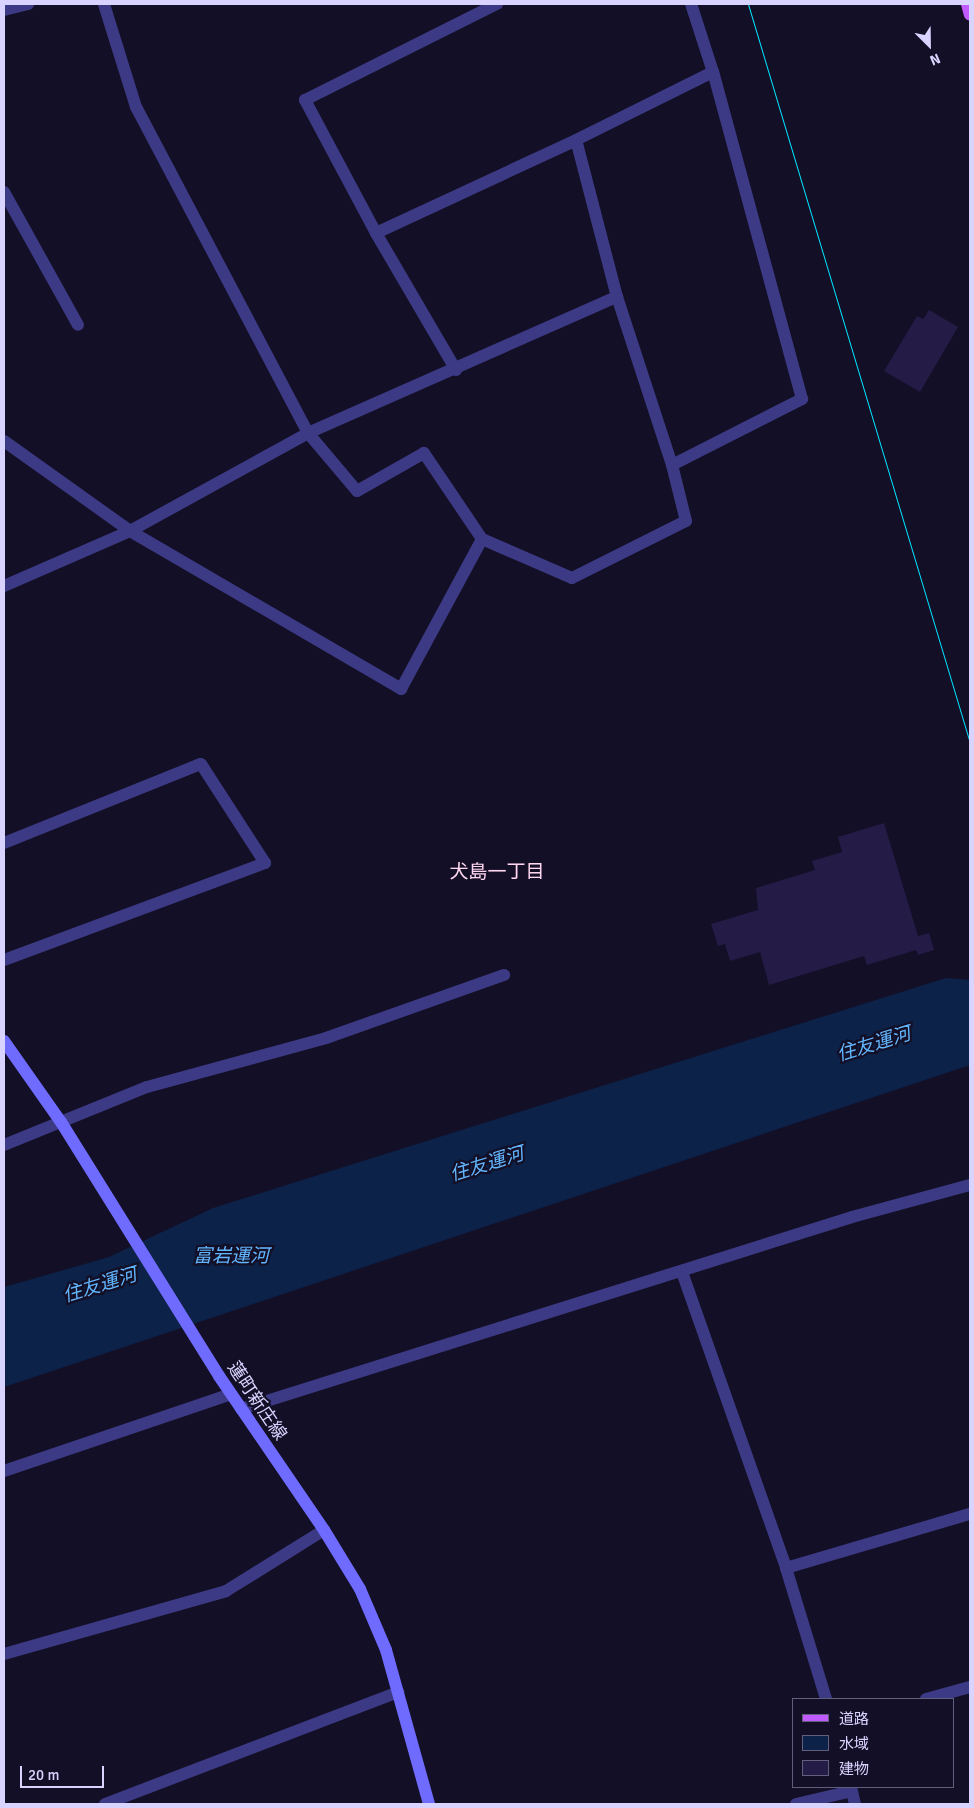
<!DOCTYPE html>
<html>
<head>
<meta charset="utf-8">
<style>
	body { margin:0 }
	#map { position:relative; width:974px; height:1808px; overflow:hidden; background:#130f26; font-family:Signika,"Noto Sans JP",sans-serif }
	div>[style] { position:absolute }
	.water>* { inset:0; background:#0c2248 }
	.building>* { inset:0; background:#241b47 }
	.service>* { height:12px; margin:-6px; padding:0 6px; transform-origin:6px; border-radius:6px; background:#3d3a85 }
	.minor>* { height:12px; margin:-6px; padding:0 6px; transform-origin:6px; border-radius:6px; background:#3d3a85 }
	.secondary>* { height:12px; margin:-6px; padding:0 6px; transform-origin:6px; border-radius:6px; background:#6f6bff }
	.primary>* { height:12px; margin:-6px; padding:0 6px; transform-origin:6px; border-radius:6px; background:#c25bff }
	.tram>* { height:1px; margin:-0.5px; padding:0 0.5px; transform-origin:0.5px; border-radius:0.5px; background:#00e5ff }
	span { translate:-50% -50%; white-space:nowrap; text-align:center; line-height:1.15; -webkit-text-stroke:4.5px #130f26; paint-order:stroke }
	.street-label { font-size:18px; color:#d9d4ff }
	.neighbourhood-label { font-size:19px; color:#ffd6f0 }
	.water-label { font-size:19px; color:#62b6ff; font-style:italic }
	.frame { position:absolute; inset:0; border:5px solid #d9d4ff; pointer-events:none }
	.legend { position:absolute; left:792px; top:1698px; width:162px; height:90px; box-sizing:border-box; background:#130f26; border:1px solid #625e7d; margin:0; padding:6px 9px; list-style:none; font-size:15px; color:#d9d4ff }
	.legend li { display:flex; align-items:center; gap:10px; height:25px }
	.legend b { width:25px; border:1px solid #625e7d }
	.north { position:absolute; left:904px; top:20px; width:50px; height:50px; -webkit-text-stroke:4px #130f26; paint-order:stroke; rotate:157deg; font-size:14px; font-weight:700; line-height:20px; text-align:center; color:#d9d4ff }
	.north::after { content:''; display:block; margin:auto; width:18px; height:22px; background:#d9d4ff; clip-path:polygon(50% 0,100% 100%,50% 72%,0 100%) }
	.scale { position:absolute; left:20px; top:1766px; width:84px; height:22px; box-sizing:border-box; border:2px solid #d9d4ff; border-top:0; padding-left:6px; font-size:15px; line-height:18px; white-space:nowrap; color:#d9d4ff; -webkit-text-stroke:4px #130f26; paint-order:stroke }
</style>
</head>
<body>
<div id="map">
	<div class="water">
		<div style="clip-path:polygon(946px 978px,970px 980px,970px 1065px,4px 1387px,4px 1287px,109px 1257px,213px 1208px)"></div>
	</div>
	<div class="building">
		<div style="clip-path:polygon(929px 310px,958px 327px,920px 392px,884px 371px,917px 316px,923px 319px)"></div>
		<div style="clip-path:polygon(884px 823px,918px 936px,929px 933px,934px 950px,918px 955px,916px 950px,867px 965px,864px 956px,769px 985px,760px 952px,730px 961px,725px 944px,718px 946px,711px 924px,758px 910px,756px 888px,815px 870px,812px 861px,842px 852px,838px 837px)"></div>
	</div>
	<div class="service">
		<div style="left:4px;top:843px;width:212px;rotate:-21.9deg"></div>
		<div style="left:201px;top:764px;width:118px;rotate:57.1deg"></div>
		<div style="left:265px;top:863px;width:278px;rotate:159.6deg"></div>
	</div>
	<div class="minor">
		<div style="left:4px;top:10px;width:25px;rotate:-14deg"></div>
		<div style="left:4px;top:192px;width:152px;rotate:60.9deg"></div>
		<div style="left:376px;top:233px;width:221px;rotate:-24.9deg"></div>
		<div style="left:456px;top:370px;width:159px;rotate:-120.3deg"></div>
		<div style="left:376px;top:233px;width:151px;rotate:-118.1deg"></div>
		<div style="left:305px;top:100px;width:215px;rotate:-26.6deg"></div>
		<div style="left:4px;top:441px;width:155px;rotate:35.5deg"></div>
		<div style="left:130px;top:531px;width:314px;rotate:30.2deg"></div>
		<div style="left:401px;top:689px;width:170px;rotate:-61.6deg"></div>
		<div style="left:482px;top:539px;width:104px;rotate:-124deg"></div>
		<div style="left:424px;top:453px;width:77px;rotate:150.4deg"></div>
		<div style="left:357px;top:491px;width:76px;rotate:-130.2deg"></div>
		<div style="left:308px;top:433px;width:369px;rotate:-117.8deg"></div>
		<div style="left:136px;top:107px;width:108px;rotate:-107.3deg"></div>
		<div style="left:672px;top:465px;width:146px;rotate:-26.9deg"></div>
		<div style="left:802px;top:399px;width:339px;rotate:-105.2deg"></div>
		<div style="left:482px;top:539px;width:98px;rotate:23.4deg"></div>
		<div style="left:572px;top:578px;width:127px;rotate:-26.6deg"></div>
		<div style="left:686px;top:521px;width:58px;rotate:-104deg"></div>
		<div style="left:672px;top:465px;width:177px;rotate:-108.1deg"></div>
		<div style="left:4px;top:586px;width:137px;rotate:-23.6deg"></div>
		<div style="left:130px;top:531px;width:203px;rotate:-28.8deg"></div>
		<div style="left:308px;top:433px;width:338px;rotate:-23.8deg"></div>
		<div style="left:617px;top:297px;width:162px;rotate:-104.6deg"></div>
		<div style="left:576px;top:140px;width:153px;rotate:-26.4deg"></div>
		<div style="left:713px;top:72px;width:71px;rotate:-107.9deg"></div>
		<div style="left:4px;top:1145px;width:154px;rotate:-22.1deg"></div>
		<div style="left:147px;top:1087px;width:186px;rotate:-15.3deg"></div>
		<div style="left:326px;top:1038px;width:189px;rotate:-19.5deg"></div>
		<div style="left:682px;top:1272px;width:314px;rotate:70.6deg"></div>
		<div style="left:786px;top:1568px;width:137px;rotate:73deg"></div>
		<div style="left:241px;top:1409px;width:640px;rotate:-17.44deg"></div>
		<div style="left:852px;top:1217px;width:122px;rotate:-15.2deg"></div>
		<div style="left:4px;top:1471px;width:240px;rotate:-18.7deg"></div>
		<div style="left:786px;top:1568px;width:192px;rotate:-16.4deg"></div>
		<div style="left:4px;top:1654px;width:231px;rotate:-15.8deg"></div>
		<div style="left:226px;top:1591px;width:115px;rotate:-31.9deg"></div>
		<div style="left:926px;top:1699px;width:46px;rotate:-15.3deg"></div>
		<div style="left:851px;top:1787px;width:17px;rotate:77deg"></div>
		<div style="left:105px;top:1804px;width:314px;rotate:-20.9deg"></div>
		<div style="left:796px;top:1804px;width:57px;rotate:-13.1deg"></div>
	</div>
	<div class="secondary">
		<div style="left:4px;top:1041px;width:99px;rotate:54.9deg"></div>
		<div style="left:61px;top:1122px;width:299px;rotate:58.1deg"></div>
		<div style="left:219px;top:1376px;width:186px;rotate:55.7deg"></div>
		<div style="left:324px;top:1530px;width:69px;rotate:58.6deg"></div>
		<div style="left:360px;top:1589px;width:66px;rotate:66.9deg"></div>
		<div style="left:386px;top:1650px;width:160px;rotate:74.4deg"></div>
	</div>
	<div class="primary">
		<div style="left:967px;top:4px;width:11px;rotate:75deg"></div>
	</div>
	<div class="tram">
		<div style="left:748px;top:4px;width:772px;rotate:73.28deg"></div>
	</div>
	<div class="street-label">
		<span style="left:257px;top:1401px;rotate:56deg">蓮町新庄線</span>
	</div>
	<div class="neighbourhood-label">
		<span style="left:497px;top:873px">犬島一丁目</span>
	</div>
	<div class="water-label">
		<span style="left:874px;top:1045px;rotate:-17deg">住友運河</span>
		<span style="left:487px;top:1165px;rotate:-17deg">住友運河</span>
		<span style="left:231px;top:1257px">富岩運河</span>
		<span style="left:100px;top:1286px;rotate:-17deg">住友運河</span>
	</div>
	<div class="frame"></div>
	<ul class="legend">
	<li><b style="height:6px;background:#c25bff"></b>道路</li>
	<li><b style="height:14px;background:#0c2248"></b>水域</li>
	<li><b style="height:14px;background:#241b47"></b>建物</li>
	</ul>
	<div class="north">N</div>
	<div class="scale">20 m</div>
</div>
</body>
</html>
